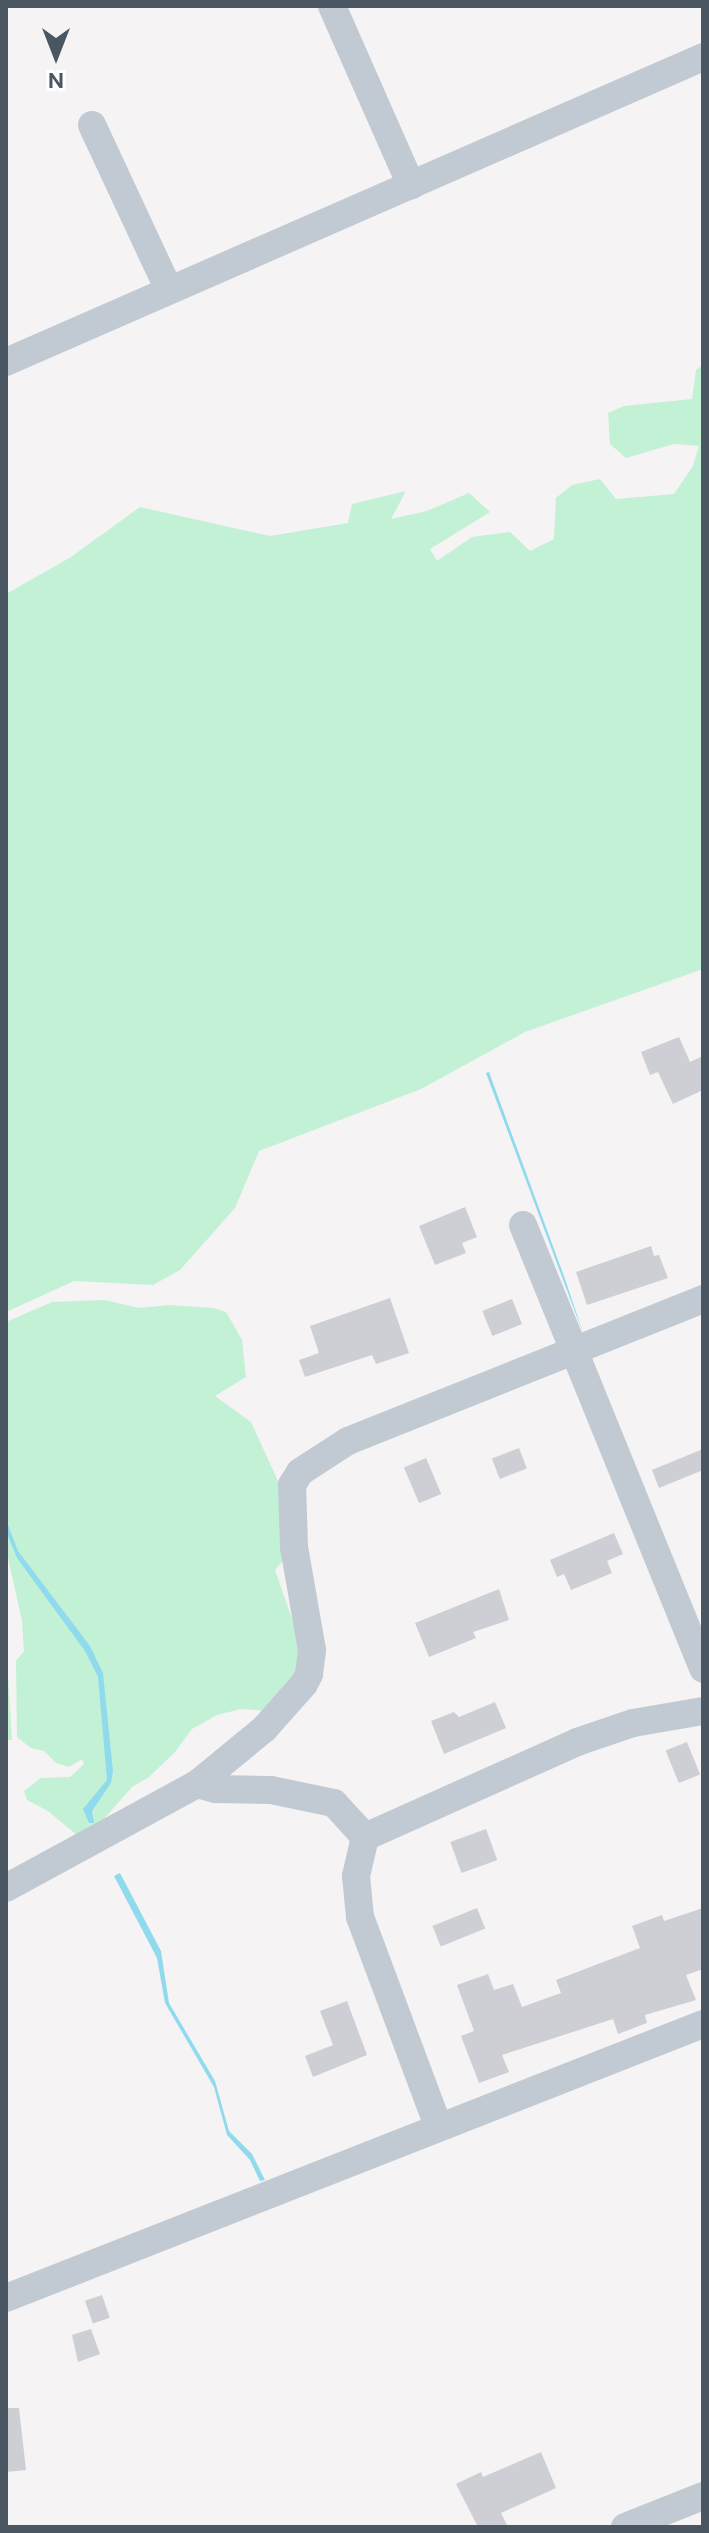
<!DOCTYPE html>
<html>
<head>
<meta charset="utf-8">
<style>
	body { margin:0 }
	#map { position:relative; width:709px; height:2533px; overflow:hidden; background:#f5f3f3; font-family:"DM Sans",sans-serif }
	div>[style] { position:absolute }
	.green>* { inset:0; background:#c3f1d5 }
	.water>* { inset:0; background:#90daee }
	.building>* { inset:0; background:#cdcfd5; transform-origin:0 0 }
	.minor>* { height:28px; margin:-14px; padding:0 14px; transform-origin:14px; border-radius:14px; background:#c1cad2 }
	span { translate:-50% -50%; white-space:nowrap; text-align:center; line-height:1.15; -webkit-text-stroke:6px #fff; paint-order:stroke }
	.frame { position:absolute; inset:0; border:8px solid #4a5661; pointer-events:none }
	.north { position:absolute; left:16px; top:16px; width:80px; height:80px; -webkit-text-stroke:6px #fff; paint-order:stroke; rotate:180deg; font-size:22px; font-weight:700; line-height:32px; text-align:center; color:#4a5661 }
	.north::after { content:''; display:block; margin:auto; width:28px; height:36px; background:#4a5661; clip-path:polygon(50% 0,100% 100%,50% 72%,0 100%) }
</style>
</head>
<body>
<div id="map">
	<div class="green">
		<div style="clip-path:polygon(703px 365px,703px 969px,525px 1032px,421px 1089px,259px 1151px,235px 1208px,180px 1270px,153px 1285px,74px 1281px,6px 1312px,6px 594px,71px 557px,140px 507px,270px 536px,348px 523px,352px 504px,406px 491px,391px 519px,427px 511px,469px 493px,490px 512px,430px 549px,437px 561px,472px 537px,510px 532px,530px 551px,554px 539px,556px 498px,572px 485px,600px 479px,616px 499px,674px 494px,693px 466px,699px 446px,674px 444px,626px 458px,610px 444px,608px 413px,624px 406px,692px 399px,696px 370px)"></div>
		<div style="clip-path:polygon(105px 1300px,139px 1308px,169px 1305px,214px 1308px,226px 1312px,242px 1340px,246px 1377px,215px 1396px,251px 1422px,278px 1481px,291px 1552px,275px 1570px,307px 1662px,268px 1711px,241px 1709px,217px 1715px,192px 1729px,175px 1752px,149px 1777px,132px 1787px,104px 1819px,78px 1836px,48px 1811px,27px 1800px,24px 1791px,41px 1778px,70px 1777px,84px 1764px,82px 1759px,69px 1767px,56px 1763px,44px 1751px,31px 1748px,17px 1737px,16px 1661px,24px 1651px,22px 1621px,6px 1549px,6px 1322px,52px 1302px)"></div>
		<div style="clip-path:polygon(6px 1642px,12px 1740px,6px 1740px)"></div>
	</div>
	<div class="water">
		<div style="clip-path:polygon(489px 1072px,565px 1279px,584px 1336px,486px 1073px)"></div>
		<div style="clip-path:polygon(6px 1520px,18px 1551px,90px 1646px,103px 1673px,113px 1771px,111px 1783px,92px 1811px,94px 1823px,89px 1823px,83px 1809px,107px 1780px,98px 1677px,85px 1651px,17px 1558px,6px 1531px)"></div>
		<div style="clip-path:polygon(120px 1873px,161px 1951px,169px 2003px,215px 2081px,229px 2131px,252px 2154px,265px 2180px,260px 2181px,250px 2160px,227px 2135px,214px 2087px,165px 2003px,157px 1958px,114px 1876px)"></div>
	</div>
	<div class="building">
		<div style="clip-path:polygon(679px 1037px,690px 1062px,703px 1056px,703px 1090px,673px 1104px,658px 1072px,650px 1075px,641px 1052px)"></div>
		<div style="clip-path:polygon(465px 1207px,477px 1237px,462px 1243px,466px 1253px,435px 1265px,419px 1226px)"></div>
		<div style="clip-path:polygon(651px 1246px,654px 1256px,659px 1255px,668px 1278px,587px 1305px,576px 1272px)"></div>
		<div style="clip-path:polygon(390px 1298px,409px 1353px,376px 1364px,372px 1355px,305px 1377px,299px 1360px,319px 1353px,310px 1326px)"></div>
		<div style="left:512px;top:1299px;width:27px;height:32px;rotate:68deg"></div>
		<div style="left:519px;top:1448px;width:22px;height:29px;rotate:69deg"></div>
		<div style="clip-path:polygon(703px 1449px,703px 1470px,659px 1488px,652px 1470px)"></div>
		<div style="left:426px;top:1458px;width:39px;height:24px;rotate:67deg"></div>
		<div style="clip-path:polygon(614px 1533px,623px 1554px,607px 1561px,612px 1573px,571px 1590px,564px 1574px,557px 1577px,550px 1560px)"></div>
		<div style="clip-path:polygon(499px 1589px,509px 1620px,473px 1632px,476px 1638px,429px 1657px,415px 1623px)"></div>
		<div style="clip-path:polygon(495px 1702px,506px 1728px,444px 1754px,431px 1721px,454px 1712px,459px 1717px)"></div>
		<div style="left:687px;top:1742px;width:35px;height:23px;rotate:68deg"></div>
		<div style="left:486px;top:1829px;width:33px;height:38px;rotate:70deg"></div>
		<div style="left:477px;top:1908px;width:22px;height:48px;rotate:68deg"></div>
		<div style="clip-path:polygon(703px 1908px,703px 1969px,686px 1975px,696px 2000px,645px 2015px,647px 2023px,618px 2034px,613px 2019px,502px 2055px,509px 2072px,479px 2083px,461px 2036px,474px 2031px,457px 1985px,488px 1974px,494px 1990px,513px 1984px,522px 2007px,561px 1993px,556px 1980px,640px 1948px,632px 1926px,662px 1915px,664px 1921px)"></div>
		<div style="clip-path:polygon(347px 2001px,367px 2055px,313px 2077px,305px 2056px,333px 2045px,320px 2011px)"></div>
		<div style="left:102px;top:2295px;width:24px;height:18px;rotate:71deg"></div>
		<div style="clip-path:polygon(91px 2329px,100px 2354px,78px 2362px,72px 2335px)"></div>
		<div style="clip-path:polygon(6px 2408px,19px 2408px,26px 2470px,6px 2472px)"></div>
		<div style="clip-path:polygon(541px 2452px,556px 2488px,501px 2513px,508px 2527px,478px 2527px,456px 2484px,481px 2472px,483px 2477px)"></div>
	</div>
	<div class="minor">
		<div style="left:332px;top:6px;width:196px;rotate:66.2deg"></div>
		<div style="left:92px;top:125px;width:182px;rotate:65deg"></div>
		<div style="left:6px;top:362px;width:761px;rotate:-23.63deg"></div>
		<div style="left:523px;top:1225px;width:479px;rotate:67.9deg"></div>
		<div style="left:197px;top:1784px;width:20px;rotate:15deg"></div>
		<div style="left:216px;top:1789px;width:55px;rotate:1deg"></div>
		<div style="left:271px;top:1790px;width:64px;rotate:11.7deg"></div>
		<div style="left:334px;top:1803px;width:46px;rotate:47.6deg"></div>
		<div style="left:365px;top:1837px;width:40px;rotate:103deg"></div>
		<div style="left:356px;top:1876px;width:41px;rotate:84.4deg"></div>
		<div style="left:360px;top:1917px;width:225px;rotate:69.5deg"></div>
		<div style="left:365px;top:1837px;width:232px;rotate:-24.1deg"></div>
		<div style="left:577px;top:1742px;width:59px;rotate:-18.7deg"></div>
		<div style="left:633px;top:1723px;width:71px;rotate:-9.7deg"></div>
		<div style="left:6px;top:1888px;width:217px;rotate:-28.6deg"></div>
		<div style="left:197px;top:1784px;width:87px;rotate:-39.4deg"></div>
		<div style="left:264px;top:1729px;width:60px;rotate:-48.4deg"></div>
		<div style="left:304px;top:1684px;width:11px;rotate:-63deg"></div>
		<div style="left:309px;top:1674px;width:24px;rotate:-83deg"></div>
		<div style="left:312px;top:1650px;width:105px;rotate:-99.9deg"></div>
		<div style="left:294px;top:1547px;width:62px;rotate:-91.8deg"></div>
		<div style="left:292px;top:1485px;width:15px;rotate:-58deg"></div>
		<div style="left:300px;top:1472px;width:57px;rotate:-32.9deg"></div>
		<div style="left:348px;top:1441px;width:382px;rotate:-21.8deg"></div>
		<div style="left:6px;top:2298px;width:749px;rotate:-21.46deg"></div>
		<div style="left:625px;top:2527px;width:84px;rotate:-21.7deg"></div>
	</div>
	<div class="frame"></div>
	<div class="north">N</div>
</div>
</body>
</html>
